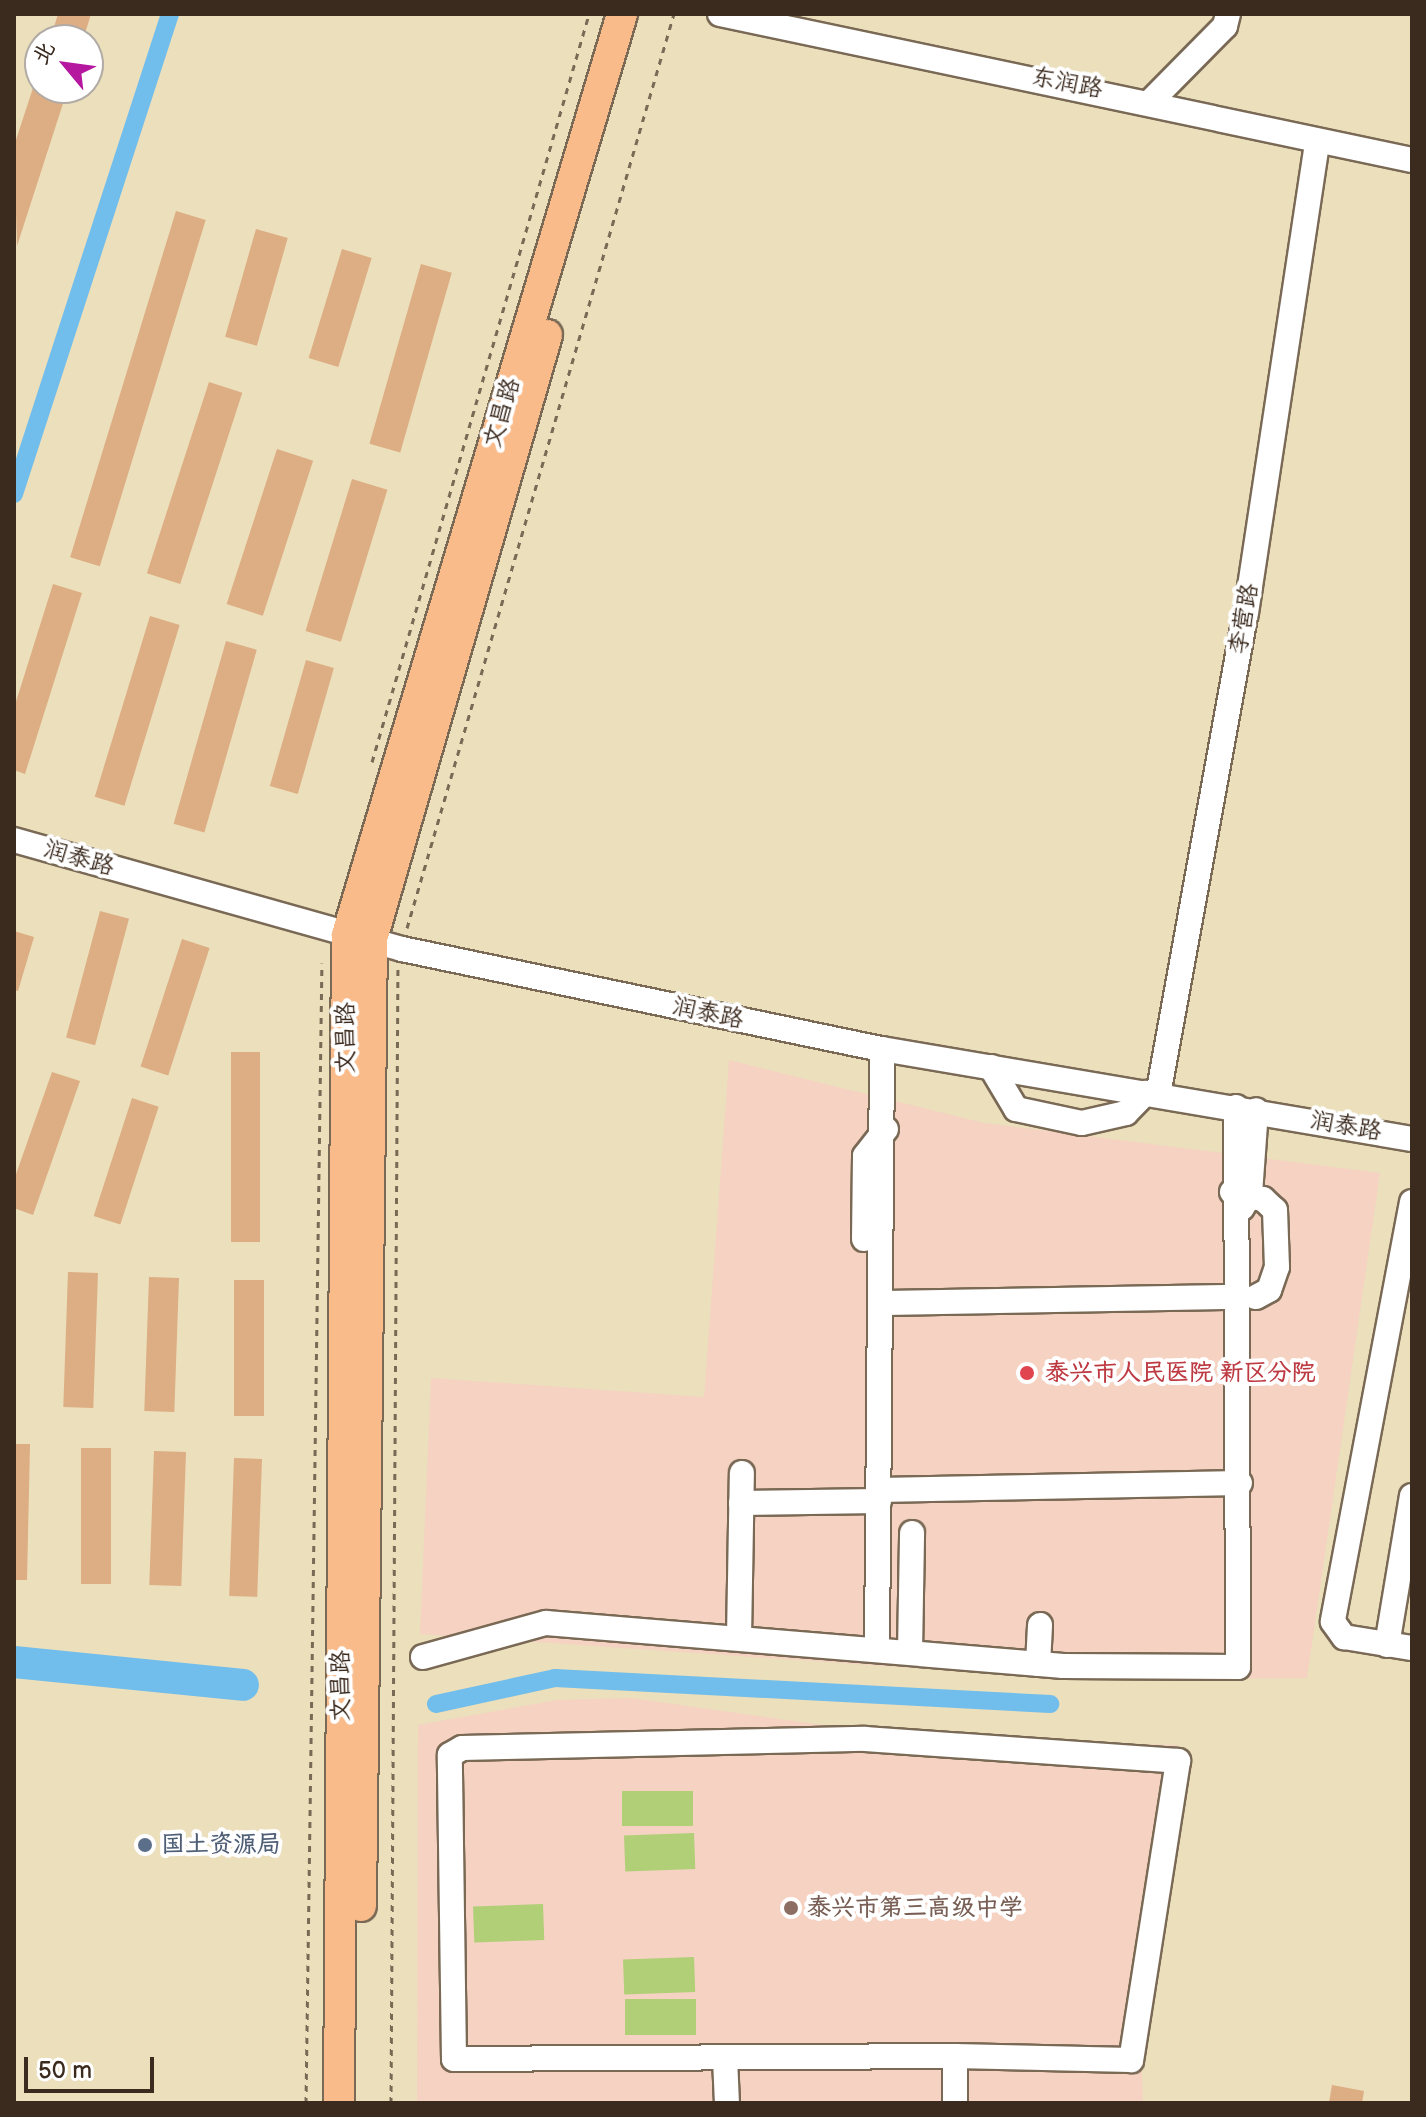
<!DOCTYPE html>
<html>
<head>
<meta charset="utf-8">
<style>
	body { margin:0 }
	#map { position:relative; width:1426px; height:2117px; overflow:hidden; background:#ebdfbc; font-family:"Balsamiq Sans","LXGW WenKai TC",sans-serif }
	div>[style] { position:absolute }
	.built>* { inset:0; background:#f5d2c2 }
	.green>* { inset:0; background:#b0cf77; transform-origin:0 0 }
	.canal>* { height:18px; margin:-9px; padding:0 9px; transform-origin:9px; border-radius:9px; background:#71bdeb }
	.river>* { height:32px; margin:-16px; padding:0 16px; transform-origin:16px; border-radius:16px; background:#71bdeb }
	.building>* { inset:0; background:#ddad83; transform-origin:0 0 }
	.path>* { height:3px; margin-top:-1.5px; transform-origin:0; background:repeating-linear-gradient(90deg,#796955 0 6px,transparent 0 12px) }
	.roads { filter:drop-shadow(2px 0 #796955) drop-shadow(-2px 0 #796955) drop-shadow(0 2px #796955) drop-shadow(0 -2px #796955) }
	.minor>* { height:24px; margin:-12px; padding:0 12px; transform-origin:12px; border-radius:12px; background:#fff }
	.major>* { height:30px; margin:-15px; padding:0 15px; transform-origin:15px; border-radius:15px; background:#fabb8b }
	.dots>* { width:22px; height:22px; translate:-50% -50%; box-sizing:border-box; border:4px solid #fff; border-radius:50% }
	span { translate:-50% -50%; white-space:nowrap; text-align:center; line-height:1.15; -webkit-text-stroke:8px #fff; paint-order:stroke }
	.street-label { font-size:24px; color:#3b2a1e }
	.health-label { font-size:24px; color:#be3a42; font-weight:700 }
	.left { translate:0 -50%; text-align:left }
	.service-label { font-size:24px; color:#4e5e75; font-weight:700 }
	.education-label { font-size:24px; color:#785e54; font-weight:700 }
	.frame { position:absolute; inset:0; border:16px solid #3b2a1e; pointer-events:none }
	.north { position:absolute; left:24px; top:24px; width:80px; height:80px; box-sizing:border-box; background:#fff; border:2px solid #b1aaa5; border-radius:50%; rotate:299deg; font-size:22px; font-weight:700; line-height:32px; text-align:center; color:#3b2a1e }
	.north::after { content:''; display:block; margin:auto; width:28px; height:36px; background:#b5179e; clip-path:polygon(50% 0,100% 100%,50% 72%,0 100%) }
	.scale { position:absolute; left:24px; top:2057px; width:130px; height:36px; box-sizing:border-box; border:4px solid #3b2a1e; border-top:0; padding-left:10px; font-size:24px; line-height:28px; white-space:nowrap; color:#3b2a1e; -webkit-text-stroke:6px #fff; paint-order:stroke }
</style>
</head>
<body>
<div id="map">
	<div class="built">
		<div style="clip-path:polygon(729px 1060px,984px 1123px,1380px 1173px,1307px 1678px,1088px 1680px,420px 1634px,431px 1378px,704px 1397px)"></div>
		<div style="clip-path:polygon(631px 1698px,929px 1740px,1177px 1745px,1190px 1768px,1141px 2047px,1143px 2103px,417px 2103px,418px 1725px,557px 1700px)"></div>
	</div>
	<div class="green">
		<div style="left:693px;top:1791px;width:35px;height:71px;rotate:90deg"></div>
		<div style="left:694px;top:1833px;width:36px;height:70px;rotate:88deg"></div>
		<div style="left:543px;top:1904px;width:36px;height:70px;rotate:88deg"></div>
		<div style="left:694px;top:1957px;width:35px;height:71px;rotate:88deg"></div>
		<div style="left:696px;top:1999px;width:36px;height:71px;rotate:90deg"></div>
	</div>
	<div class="canal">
		<div style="left:14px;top:494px;width:505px;rotate:-72deg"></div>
		<div style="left:436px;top:1704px;width:122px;rotate:-12.3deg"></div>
		<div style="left:555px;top:1678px;width:496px;rotate:3deg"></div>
	</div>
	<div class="river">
		<div style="left:14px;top:1662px;width:230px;rotate:5.7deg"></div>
	</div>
	<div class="building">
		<div style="clip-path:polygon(58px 14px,91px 14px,83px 40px,50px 40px)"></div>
		<div style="clip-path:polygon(33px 88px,68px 88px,17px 246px,14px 146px)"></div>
		<div style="left:176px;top:211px;width:31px;height:362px;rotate:17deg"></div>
		<div style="left:256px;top:229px;width:33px;height:112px;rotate:16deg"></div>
		<div style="left:342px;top:249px;width:31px;height:114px;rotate:17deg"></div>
		<div style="left:421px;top:264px;width:32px;height:187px;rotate:16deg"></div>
		<div style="left:209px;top:382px;width:35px;height:201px;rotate:18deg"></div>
		<div style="left:277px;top:449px;width:38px;height:163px;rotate:18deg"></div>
		<div style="left:352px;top:479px;width:37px;height:159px;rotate:17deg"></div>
		<div style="clip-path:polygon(53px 584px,82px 593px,25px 774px,14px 770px,14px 708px)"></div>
		<div style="left:150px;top:616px;width:31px;height:189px;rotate:17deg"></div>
		<div style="left:226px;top:641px;width:32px;height:190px;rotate:16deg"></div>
		<div style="left:306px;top:660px;width:29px;height:131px;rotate:16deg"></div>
		<div style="left:100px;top:911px;width:30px;height:131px;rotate:15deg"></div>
		<div style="clip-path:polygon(14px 931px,34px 937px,18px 991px,14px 990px)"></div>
		<div style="left:182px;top:939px;width:29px;height:134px;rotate:18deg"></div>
		<div style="left:231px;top:1052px;width:29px;height:190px"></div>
		<div style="clip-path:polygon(52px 1072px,80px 1081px,33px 1215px,14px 1208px,14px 1180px)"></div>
		<div style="left:132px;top:1098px;width:28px;height:124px;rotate:18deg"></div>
		<div style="left:68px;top:1272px;width:30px;height:135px;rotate:2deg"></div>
		<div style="left:149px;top:1277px;width:30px;height:134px;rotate:2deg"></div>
		<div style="left:234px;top:1280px;width:30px;height:136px"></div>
		<div style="clip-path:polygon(14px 1444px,30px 1444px,27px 1580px,14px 1580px)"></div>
		<div style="left:81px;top:1448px;width:30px;height:136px"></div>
		<div style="left:154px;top:1451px;width:32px;height:134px;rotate:2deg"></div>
		<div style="left:234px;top:1458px;width:28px;height:138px;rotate:2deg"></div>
		<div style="clip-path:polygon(1332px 2085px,1364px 2091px,1362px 2103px,1329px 2103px)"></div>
	</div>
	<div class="path">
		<div style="left:372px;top:762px;width:779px;rotate:-73.82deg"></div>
		<div style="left:407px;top:928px;width:952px;rotate:-73.72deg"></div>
		<div style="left:306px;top:2103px;width:1140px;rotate:-89.2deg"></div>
		<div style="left:391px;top:2103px;width:1136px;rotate:-89.65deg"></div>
	</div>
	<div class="roads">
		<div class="minor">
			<div style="left:720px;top:14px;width:707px;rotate:11.91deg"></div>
			<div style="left:1152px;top:100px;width:104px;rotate:-45.4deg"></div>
			<div style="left:1225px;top:26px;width:12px;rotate:-76deg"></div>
			<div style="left:14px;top:840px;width:403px;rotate:15.7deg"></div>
			<div style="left:402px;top:949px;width:490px;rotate:11.8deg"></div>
			<div style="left:882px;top:1049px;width:538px;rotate:9.64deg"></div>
			<div style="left:991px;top:1067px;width:49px;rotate:59.2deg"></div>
			<div style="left:1016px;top:1109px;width:67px;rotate:12deg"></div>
			<div style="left:1082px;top:1123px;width:45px;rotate:-12.8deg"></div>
			<div style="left:1126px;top:1113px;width:28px;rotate:-46deg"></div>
			<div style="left:1158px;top:1095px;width:490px;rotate:-79.7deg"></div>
			<div style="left:1246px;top:613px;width:476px;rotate:-81.4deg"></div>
			<div style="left:1232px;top:1192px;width:32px;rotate:13deg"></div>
			<div style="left:1263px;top:1199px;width:16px;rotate:43deg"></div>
			<div style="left:1275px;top:1210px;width:57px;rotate:88deg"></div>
			<div style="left:1277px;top:1267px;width:24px;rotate:109deg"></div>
			<div style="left:1269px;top:1290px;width:15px;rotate:152deg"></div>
			<div style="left:1412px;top:1202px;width:427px;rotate:100.7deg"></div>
			<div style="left:1333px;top:1622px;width:19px;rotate:54deg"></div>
			<div style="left:1344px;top:1637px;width:69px;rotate:9.2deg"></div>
			<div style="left:1242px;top:1208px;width:16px;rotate:-60deg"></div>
			<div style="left:1250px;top:1194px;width:84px;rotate:-85.9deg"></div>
			<div style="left:864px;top:1239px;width:83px;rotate:-89.3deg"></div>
			<div style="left:865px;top:1156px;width:34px;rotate:-52deg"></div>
			<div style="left:883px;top:1303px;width:358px;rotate:-1deg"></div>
			<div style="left:879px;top:1490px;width:361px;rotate:-1.1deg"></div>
			<div style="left:741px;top:1503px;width:138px;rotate:-0.8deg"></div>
			<div style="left:739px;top:1638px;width:165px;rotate:-89deg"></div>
			<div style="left:1387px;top:1645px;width:151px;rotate:-80.5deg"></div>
			<div style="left:877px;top:1649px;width:600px;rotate:-89.52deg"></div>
			<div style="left:910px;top:1652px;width:119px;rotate:-89deg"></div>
			<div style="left:423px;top:1657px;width:128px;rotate:-15.5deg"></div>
			<div style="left:546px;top:1623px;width:519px;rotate:4.75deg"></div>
			<div style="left:1063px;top:1666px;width:175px;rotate:0.3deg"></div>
			<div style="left:1238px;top:1667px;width:560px;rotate:-90.2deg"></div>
			<div style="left:1038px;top:1664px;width:39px;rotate:-87deg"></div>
			<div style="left:955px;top:2056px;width:501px;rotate:179.66deg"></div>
			<div style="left:454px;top:2059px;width:304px;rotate:-90.8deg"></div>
			<div style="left:450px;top:1755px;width:14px;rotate:-30deg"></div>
			<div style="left:462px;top:1748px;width:403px;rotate:-1.3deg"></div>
			<div style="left:865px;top:1739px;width:314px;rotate:4deg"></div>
			<div style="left:1178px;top:1761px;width:303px;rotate:98.9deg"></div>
			<div style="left:1131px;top:2060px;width:176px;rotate:-178.7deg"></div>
			<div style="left:955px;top:2056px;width:47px;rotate:90deg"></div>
			<div style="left:725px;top:2058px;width:45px;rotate:87.5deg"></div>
		</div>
		<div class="major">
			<div style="left:361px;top:1906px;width:967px;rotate:-89.35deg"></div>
			<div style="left:372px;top:939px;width:629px;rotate:-73.84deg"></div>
			<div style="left:339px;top:2103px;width:1168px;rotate:-89.61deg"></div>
			<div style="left:347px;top:935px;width:961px;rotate:-73.37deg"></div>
		</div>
	</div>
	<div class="dots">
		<div style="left:1027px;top:1373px;background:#e0444e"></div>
		<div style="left:145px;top:1845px;background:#5c6f8a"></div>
		<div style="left:791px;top:1908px;background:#8d6e63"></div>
	</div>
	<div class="street-label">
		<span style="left:1067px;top:83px;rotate:11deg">东润路</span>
		<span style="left:502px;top:413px;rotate:-73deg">文昌路</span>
		<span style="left:1244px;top:619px;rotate:-80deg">李营路</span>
		<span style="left:79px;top:858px;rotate:16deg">润泰路</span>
		<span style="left:708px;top:1013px;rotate:12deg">润泰路</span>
		<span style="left:346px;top:1038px;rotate:-90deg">文昌路</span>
		<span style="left:1346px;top:1126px;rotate:10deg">润泰路</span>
		<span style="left:341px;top:1686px;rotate:-90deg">文昌路</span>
	</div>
	<div class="health-label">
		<span class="left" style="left:1045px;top:1373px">泰兴市人民医院 新区分院</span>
	</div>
	<div class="service-label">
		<span class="left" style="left:161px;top:1845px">国土资源局</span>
	</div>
	<div class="education-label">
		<span class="left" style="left:807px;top:1908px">泰兴市第三高级中学</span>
	</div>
	<div class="frame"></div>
	<div class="north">北</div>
	<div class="scale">50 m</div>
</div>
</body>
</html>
